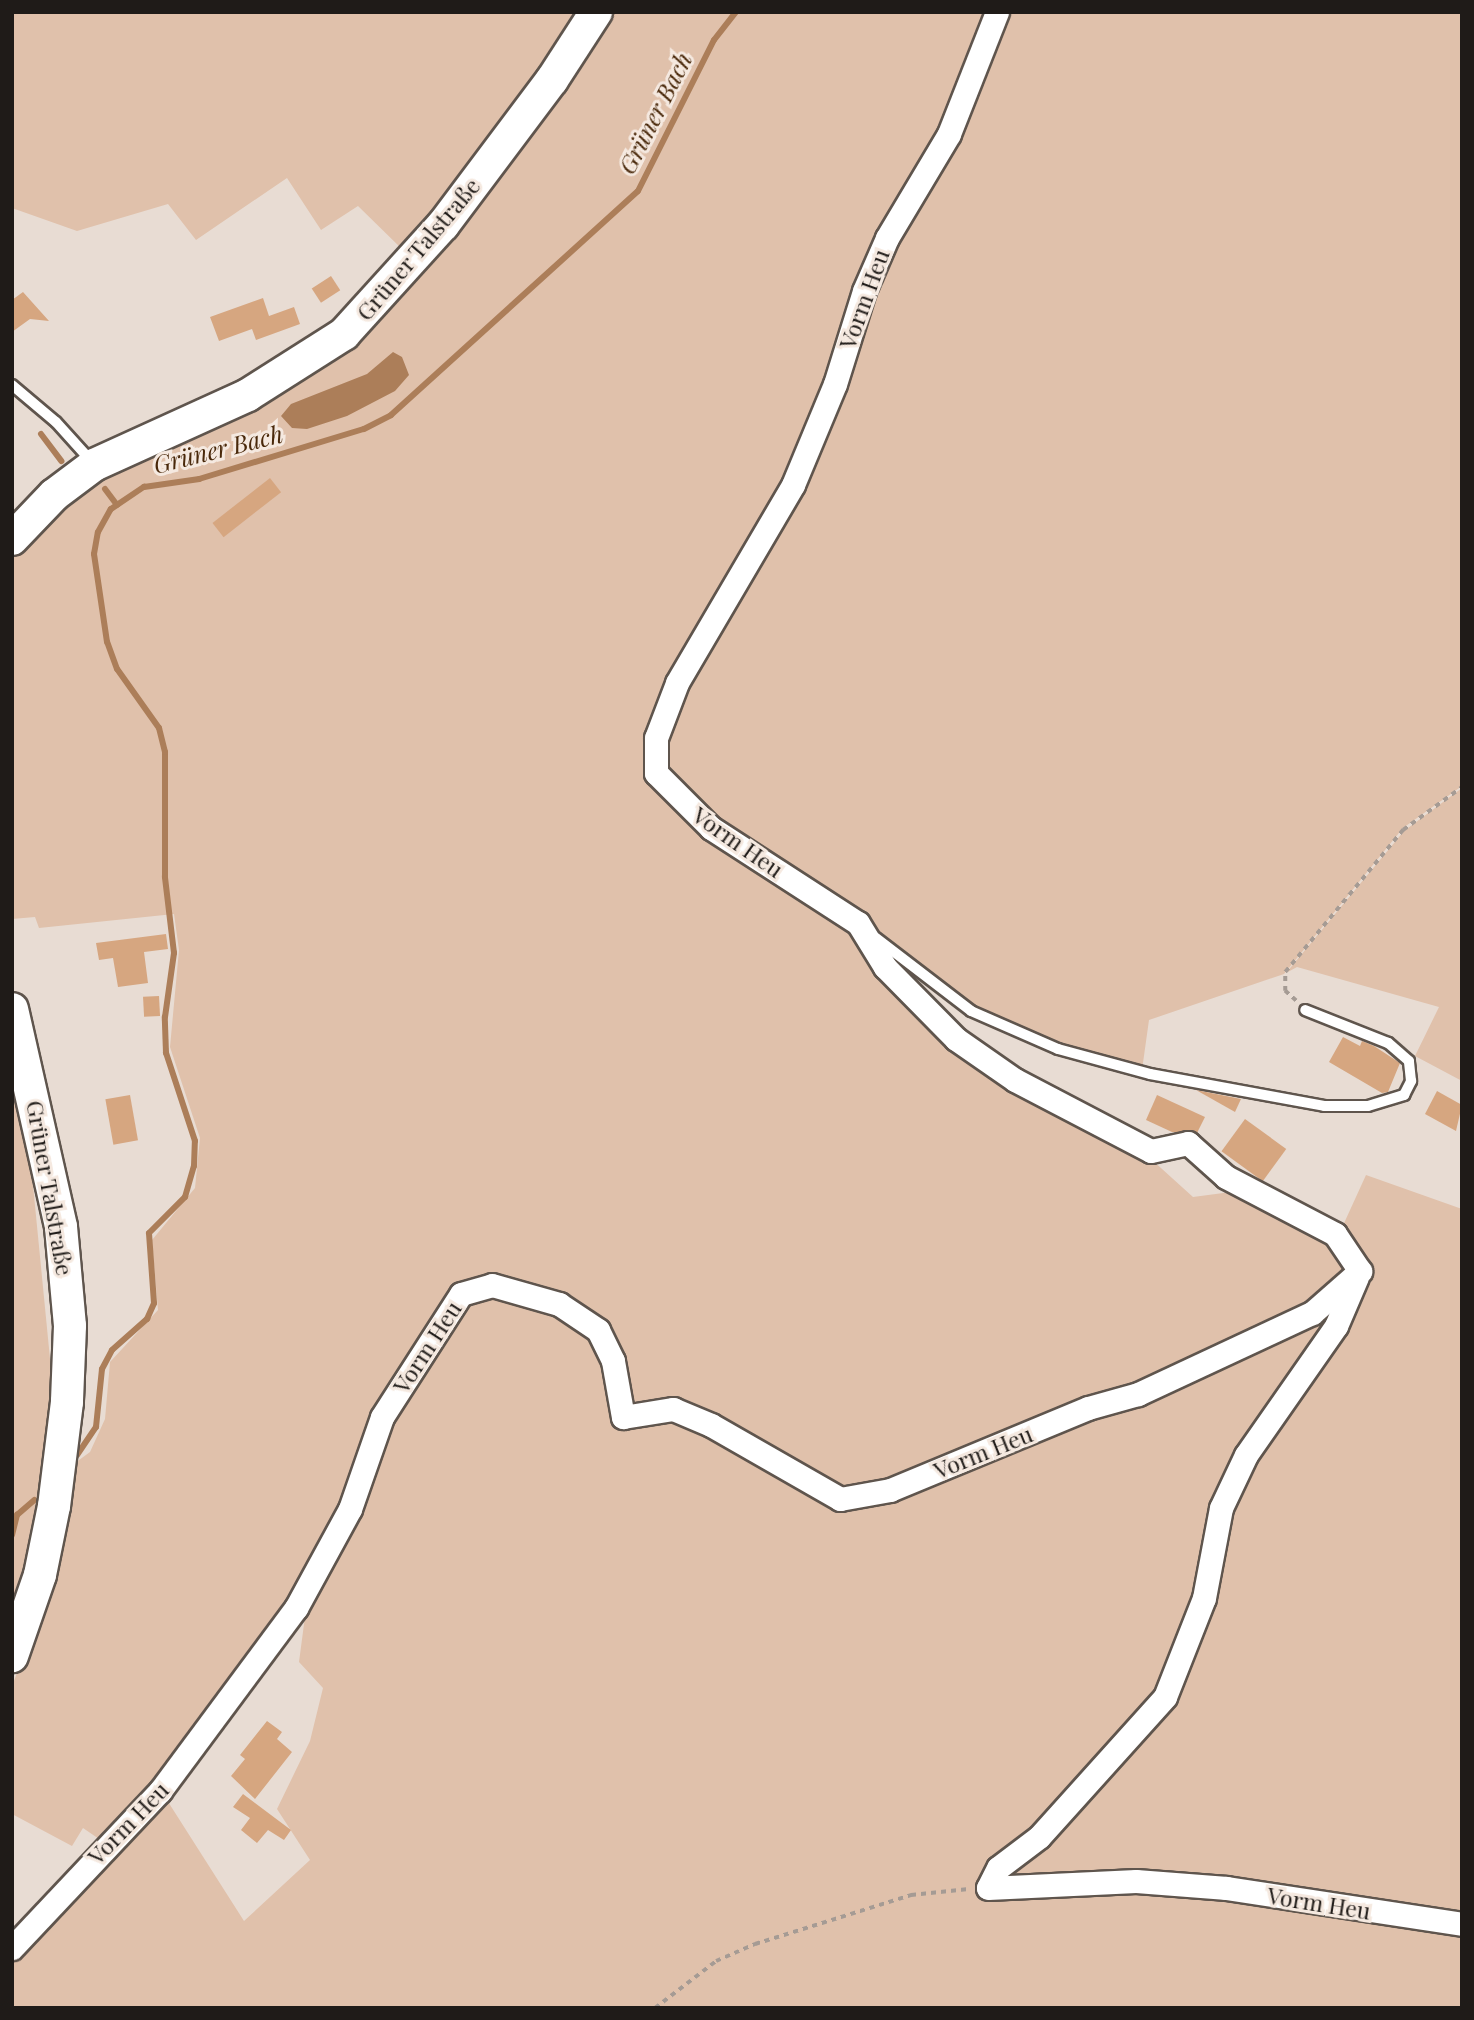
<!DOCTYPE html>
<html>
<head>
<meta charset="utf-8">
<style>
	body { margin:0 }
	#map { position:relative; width:1474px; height:2020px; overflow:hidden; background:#e8dcd3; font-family:"Playfair Display",serif }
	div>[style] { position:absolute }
	.green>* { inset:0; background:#e0c1ab }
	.water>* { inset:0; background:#ac7e59 }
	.stream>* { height:6px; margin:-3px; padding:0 3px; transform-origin:3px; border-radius:3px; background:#ac7e59 }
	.building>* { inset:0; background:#d6a680; transform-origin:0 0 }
	.path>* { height:3.5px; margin-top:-1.75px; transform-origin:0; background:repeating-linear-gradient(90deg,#a59b94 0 5px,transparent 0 10px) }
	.roads { filter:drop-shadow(2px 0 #5f554d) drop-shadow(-2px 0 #5f554d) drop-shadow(0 2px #5f554d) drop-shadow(0 -2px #5f554d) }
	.lane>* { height:10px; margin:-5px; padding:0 5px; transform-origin:5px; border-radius:5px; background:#fff }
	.street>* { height:23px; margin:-11.5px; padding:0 11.5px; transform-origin:11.5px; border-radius:11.5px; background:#fff }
	.secondary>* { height:32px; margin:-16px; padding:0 16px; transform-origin:16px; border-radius:16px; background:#fff }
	span { translate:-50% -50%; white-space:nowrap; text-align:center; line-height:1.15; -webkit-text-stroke:6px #f5e9e0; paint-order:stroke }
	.street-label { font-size:23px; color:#1f1b18 }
	.water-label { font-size:24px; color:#49280a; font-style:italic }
	.frame { position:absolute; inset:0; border:14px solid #1f1b18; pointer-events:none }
</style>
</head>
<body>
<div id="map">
	<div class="green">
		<div style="clip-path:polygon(12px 12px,585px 12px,405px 252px,358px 206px,321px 230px,287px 178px,196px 240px,168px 204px,77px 231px,12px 208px)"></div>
		<div style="clip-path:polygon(608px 12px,987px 12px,791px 483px,675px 681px,656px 773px,857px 926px,916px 1005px,1151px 1159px,1193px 1197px,1246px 1190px,1331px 1238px,1353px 1271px,1310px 1309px,1200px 1359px,889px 1486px,840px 1494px,715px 1422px,631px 1410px,618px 1359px,562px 1298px,457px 1290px,282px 1621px,188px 1748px,102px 1841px,83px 1828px,72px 1846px,12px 1814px,12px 1686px,57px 1569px,67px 1532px,75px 1463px,90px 1452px,105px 1419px,110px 1362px,158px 1310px,152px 1240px,195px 1188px,200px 1138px,170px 1047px,179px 950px,174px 914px,39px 928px,35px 917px,12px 919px,12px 558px,84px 485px,291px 383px)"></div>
		<div style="clip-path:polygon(1002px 12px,1462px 12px,1462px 786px,1403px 828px,1284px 974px,1149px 1020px,1142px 1070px,1057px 1046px,972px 1009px,755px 854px,663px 774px,659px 739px,739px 582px,866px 293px)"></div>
		<div style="clip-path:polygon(1462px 788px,1462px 1081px,1415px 1056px,1439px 1007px,1297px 967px,1286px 973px,1404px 831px)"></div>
		<div style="clip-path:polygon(12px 1076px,31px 1165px,52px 1379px,41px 1513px,12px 1610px)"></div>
		<div style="clip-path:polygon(1366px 1175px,1462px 1209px,1462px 1920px,1340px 1904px,1345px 1912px,1462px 1930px,1462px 2008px,12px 2008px,12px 1956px,165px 1797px,244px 1921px,310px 1860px,277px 1809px,310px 1741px,323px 1688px,299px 1662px,306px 1609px,357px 1509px,387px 1421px,465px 1300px,492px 1291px,562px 1314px,593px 1333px,608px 1361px,621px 1424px,671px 1415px,710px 1430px,769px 1469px,842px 1506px,891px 1495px,1089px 1413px,1141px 1397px,1329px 1309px,1332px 1322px,1241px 1454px,1218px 1507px,1201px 1598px,1161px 1692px,1120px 1747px,1168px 1697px,1207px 1598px,1224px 1508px,1248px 1457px,1341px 1327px,1365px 1271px,1340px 1232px)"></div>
	</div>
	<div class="water">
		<div style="clip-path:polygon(393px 352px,402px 357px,409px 375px,395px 391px,347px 416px,307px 429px,292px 428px,281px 416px,291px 404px,367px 374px)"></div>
	</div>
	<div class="stream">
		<div style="left:41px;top:434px;width:34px;rotate:53deg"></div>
		<div style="left:105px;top:489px;width:20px;rotate:53deg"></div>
		<div style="left:77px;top:1455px;width:34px;rotate:-56deg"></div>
		<div style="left:96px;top:1427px;width:58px;rotate:-84.1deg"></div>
		<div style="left:102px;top:1369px;width:21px;rotate:-62deg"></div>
		<div style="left:112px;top:1350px;width:47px;rotate:-41.5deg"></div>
		<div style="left:147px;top:1319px;width:17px;rotate:-66deg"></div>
		<div style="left:154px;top:1303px;width:70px;rotate:-94.1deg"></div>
		<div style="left:149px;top:1233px;width:51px;rotate:-45deg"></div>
		<div style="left:185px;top:1197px;width:32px;rotate:-74deg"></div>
		<div style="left:194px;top:1166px;width:25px;rotate:-88deg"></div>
		<div style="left:195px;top:1141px;width:93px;rotate:-108.2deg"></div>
		<div style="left:166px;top:1053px;width:36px;rotate:-92deg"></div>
		<div style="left:165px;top:1017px;width:65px;rotate:-82deg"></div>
		<div style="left:174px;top:953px;width:77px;rotate:-96.8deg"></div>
		<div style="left:165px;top:877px;width:125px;rotate:-90deg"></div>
		<div style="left:165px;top:752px;width:25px;rotate:-104deg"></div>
		<div style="left:159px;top:728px;width:72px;rotate:-125.4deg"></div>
		<div style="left:117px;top:669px;width:29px;rotate:-110deg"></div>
		<div style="left:107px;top:642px;width:89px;rotate:-98.4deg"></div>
		<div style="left:94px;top:554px;width:22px;rotate:-80deg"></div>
		<div style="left:98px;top:532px;width:26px;rotate:-61deg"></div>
		<div style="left:111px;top:509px;width:40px;rotate:-34deg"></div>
		<div style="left:144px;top:487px;width:56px;rotate:-8.3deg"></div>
		<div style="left:199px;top:479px;width:172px;rotate:-16.9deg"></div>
		<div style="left:364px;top:429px;width:30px;rotate:-27deg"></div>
		<div style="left:391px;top:415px;width:333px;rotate:-42.2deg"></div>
		<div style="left:638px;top:191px;width:169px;rotate:-63.3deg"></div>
		<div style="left:714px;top:40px;width:36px;rotate:-52deg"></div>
		<div style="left:12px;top:1535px;width:21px;rotate:-76deg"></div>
		<div style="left:17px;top:1515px;width:23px;rotate:-41deg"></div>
	</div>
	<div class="building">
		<div style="left:331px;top:276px;width:17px;height:23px;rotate:57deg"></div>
		<div style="clip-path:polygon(23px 292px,49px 321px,30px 319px,12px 332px,12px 300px)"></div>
		<div style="clip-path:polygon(263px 298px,269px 316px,294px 307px,300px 324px,256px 340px,252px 329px,219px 341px,210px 317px)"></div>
		<div style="left:270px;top:478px;width:18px;height:73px;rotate:52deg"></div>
		<div style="clip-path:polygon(166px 934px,168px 949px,144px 952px,148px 983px,118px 987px,113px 958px,99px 960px,96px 943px)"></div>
		<div style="left:159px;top:996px;width:20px;height:16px;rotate:87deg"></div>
		<div style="clip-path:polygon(1343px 1037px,1360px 1046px,1362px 1041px,1374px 1046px,1400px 1063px,1388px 1092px,1382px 1093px,1329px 1062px)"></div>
		<div style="clip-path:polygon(1196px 1090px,1241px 1099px,1235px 1112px)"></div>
		<div style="clip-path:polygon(1437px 1091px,1462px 1105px,1456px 1131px,1425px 1114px)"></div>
		<div style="left:130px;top:1095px;width:46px;height:25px;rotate:80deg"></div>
		<div style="clip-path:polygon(1157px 1095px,1205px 1117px,1197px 1133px,1172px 1132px,1146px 1120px)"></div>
		<div style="left:1245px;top:1119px;width:51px;height:40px;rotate:36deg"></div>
		<div style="clip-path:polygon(267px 1721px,282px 1732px,277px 1739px,292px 1752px,255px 1799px,231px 1776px,245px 1759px,240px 1755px)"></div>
		<div style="clip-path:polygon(243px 1794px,291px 1830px,284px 1840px,268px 1830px,257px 1843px,241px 1830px,250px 1818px,233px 1807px)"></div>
	</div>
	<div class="path">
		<div style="left:1296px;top:1001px;width:15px;rotate:-138deg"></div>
		<div style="left:1285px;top:991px;width:19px;rotate:-90deg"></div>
		<div style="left:1285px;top:972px;width:185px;rotate:-50.3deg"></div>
		<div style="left:1403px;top:830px;width:73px;rotate:-36.1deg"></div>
		<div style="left:655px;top:2008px;width:77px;rotate:-37.6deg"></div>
		<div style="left:716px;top:1961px;width:43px;rotate:-23.6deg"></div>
		<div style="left:755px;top:1944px;width:164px;rotate:-17.4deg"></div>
		<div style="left:911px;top:1895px;width:58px;rotate:-5.9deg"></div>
	</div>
	<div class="roads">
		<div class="lane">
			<div style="left:12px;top:385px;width:57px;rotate:40.1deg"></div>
			<div style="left:56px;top:422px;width:55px;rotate:47.9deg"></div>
			<div style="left:876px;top:938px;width:120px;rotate:37.5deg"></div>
			<div style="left:971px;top:1011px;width:95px;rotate:23.6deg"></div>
			<div style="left:1058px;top:1049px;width:95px;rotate:15.2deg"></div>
			<div style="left:1150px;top:1074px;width:177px;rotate:10.4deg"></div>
			<div style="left:1324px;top:1106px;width:44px"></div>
			<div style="left:1368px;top:1106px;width:38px;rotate:-17deg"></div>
			<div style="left:1404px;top:1095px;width:16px;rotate:-63deg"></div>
			<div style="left:1411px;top:1081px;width:20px;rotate:-96deg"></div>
			<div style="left:1409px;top:1061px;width:28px;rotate:-139deg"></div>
			<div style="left:1388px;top:1043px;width:89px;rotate:-158.3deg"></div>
		</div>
		<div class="street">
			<div style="left:997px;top:12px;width:131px;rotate:111.5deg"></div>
			<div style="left:949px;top:134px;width:121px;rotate:120.8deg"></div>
			<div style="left:887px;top:238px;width:58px;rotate:113.5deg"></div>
			<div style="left:864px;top:291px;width:97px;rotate:107.3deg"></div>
			<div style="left:835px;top:384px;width:109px;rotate:112.6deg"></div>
			<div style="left:793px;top:485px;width:229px;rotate:120.4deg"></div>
			<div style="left:677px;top:683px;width:59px;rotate:110.9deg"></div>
			<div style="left:656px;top:738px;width:35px;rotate:90deg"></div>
			<div style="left:656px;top:773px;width:78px;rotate:45deg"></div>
			<div style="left:711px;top:828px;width:175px;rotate:32.9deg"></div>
			<div style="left:858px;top:923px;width:52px;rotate:58.5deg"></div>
			<div style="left:885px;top:967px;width:101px;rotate:45.4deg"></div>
			<div style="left:956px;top:1039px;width:72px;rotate:34.8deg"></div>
			<div style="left:1015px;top:1080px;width:153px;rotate:27.6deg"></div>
			<div style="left:1151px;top:1151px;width:38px;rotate:-12deg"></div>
			<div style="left:1188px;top:1143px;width:51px;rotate:41.8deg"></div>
			<div style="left:1226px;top:1177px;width:123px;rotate:27.6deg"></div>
			<div style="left:1335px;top:1234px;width:45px;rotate:56deg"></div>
			<div style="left:1357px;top:1277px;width:53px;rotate:113.2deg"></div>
			<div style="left:1336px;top:1326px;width:157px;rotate:124.9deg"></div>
			<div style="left:1246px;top:1455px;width:59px;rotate:115.3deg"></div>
			<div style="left:1221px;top:1508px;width:92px;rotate:100.7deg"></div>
			<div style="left:1204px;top:1598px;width:106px;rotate:111.5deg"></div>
			<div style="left:1165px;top:1697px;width:188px;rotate:132deg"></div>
			<div style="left:1039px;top:1837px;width:51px;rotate:142.9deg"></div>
			<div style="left:998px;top:1868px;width:22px;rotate:117deg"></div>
			<div style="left:988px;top:1888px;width:148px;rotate:-2.7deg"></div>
			<div style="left:1136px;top:1881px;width:91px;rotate:4.4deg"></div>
			<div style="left:1227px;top:1888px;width:238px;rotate:8.7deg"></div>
			<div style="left:12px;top:1948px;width:216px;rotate:-46.7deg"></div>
			<div style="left:160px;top:1791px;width:228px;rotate:-53.4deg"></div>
			<div style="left:296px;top:1608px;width:113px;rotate:-61.4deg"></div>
			<div style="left:350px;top:1509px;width:97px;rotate:-70.8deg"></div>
			<div style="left:382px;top:1417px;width:146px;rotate:-57.3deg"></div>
			<div style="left:461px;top:1294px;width:32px;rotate:-16deg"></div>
			<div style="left:492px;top:1285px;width:70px;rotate:15.8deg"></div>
			<div style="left:559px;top:1304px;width:47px;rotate:33.7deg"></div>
			<div style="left:598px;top:1330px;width:34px;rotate:64deg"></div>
			<div style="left:613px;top:1361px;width:57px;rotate:79.9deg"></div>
			<div style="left:623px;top:1417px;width:51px;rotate:-9.1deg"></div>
			<div style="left:673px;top:1409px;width:41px;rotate:22.8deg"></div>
			<div style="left:711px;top:1425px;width:149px;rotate:29.8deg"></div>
			<div style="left:840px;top:1499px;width:51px;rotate:-10.2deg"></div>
			<div style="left:890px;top:1490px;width:214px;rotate:-22.5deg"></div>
			<div style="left:1088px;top:1408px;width:52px;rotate:-15.6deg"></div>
			<div style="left:1138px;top:1394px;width:192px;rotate:-25deg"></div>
			<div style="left:1312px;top:1313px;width:64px;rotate:-41.2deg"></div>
		</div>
		<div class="secondary">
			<div style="left:12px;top:539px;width:61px;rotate:-46.3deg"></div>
			<div style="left:54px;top:495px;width:50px;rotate:-36.9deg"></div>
			<div style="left:94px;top:465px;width:169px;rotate:-24.4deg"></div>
			<div style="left:248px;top:395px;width:114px;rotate:-32.4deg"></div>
			<div style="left:344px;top:334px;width:147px;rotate:-47.8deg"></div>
			<div style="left:443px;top:225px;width:181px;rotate:-53.1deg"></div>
			<div style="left:552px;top:80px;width:81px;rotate:-57.1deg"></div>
			<div style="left:12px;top:1009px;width:223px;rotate:77.3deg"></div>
			<div style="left:61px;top:1227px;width:99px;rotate:84.8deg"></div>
			<div style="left:70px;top:1326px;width:76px;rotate:92.3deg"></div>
			<div style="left:67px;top:1402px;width:105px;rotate:97.1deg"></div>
			<div style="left:54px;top:1506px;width:70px;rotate:101.5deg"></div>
			<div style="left:40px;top:1575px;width:86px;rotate:109.1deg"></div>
		</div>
	</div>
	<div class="street-label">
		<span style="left:418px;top:249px;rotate:-50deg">Grüner Talstraße</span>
		<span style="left:864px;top:299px;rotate:-70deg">Vorm Heu</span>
		<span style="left:738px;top:842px;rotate:35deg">Vorm Heu</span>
		<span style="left:50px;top:1188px;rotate:80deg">Grüner Talstraße</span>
		<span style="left:427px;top:1347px;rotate:-57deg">Vorm Heu</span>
		<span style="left:983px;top:1452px;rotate:-22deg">Vorm Heu</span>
		<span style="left:128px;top:1823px;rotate:-46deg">Vorm Heu</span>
		<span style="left:1319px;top:1903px;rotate:9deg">Vorm Heu</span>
	</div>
	<div class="water-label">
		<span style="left:655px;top:113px;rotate:-63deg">Grüner Bach</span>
		<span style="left:218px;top:449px;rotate:-14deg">Grüner Bach</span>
	</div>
	<div class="frame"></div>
</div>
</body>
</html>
